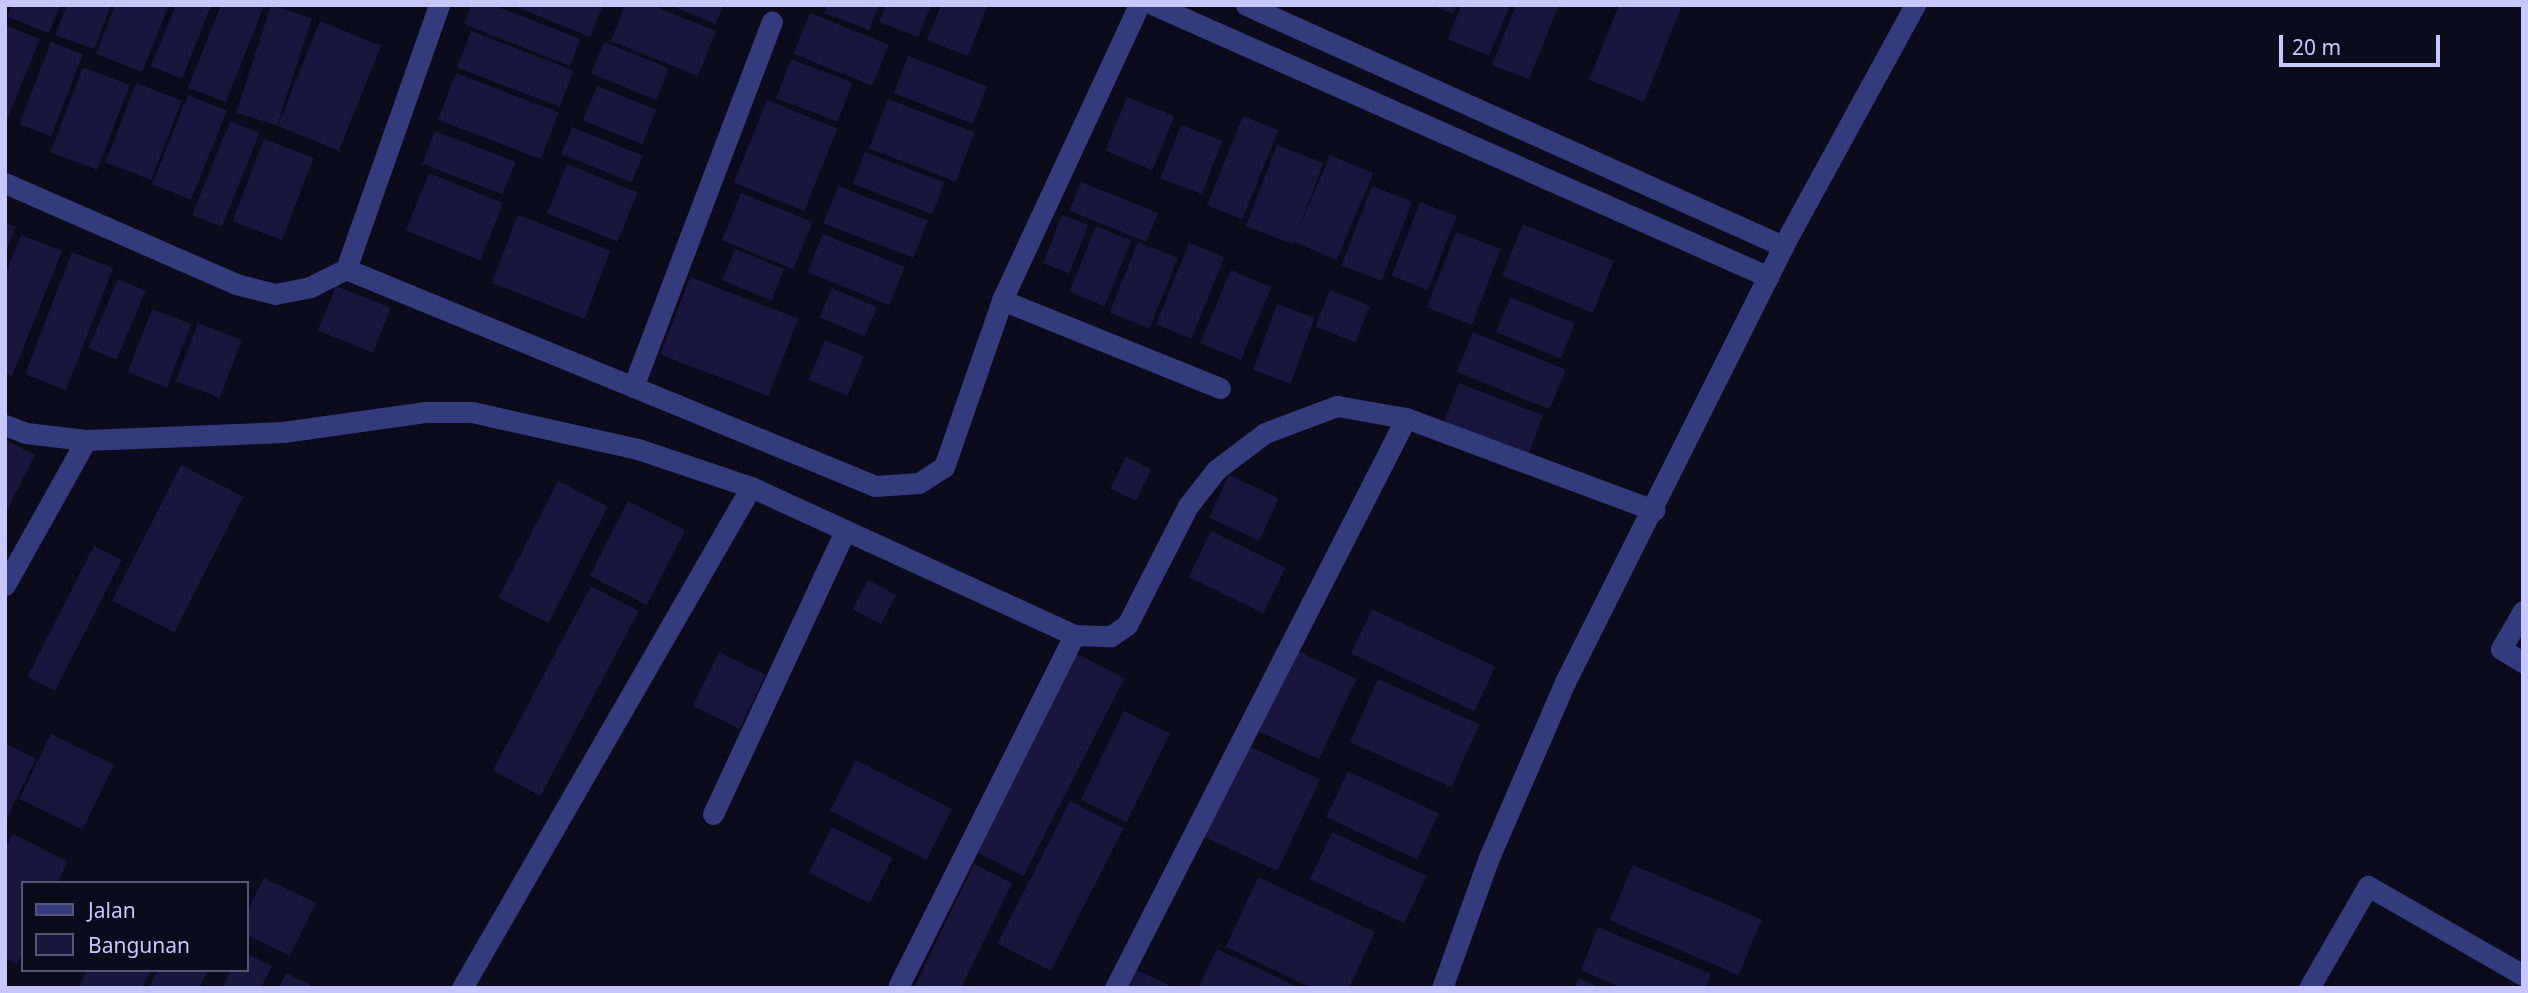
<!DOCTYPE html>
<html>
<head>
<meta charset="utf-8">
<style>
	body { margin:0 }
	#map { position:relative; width:2528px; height:993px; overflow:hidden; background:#0b0b1c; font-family:"Noto Sans",sans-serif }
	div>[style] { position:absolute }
	.building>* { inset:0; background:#19163e; transform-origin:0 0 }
	.street>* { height:21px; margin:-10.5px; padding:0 10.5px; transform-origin:10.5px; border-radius:10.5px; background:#343b7d }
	span { translate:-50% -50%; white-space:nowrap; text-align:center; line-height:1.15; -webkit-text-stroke:5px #0b0b1c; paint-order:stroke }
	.frame { position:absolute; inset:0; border:7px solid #c6c7ff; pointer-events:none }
	.legend { position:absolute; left:21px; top:881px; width:228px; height:91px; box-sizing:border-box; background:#0b0b1c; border:2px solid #565677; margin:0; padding:9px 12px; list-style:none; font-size:21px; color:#c6c7ff }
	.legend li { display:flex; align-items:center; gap:14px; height:35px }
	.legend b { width:35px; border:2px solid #565677 }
	.scale { position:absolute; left:2279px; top:35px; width:161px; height:32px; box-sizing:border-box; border:4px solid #c6c7ff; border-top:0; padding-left:9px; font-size:21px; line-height:24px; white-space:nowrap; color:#c6c7ff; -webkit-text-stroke:5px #0b0b1c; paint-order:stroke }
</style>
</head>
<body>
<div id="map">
	<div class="building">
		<div style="clip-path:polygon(12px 5px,60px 5px,49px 33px,8px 17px)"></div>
		<div style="clip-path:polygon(67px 5px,111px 5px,94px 49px,55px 35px)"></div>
		<div style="clip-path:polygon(115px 5px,169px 5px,142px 72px,96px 54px)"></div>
		<div style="clip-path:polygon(176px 5px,211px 5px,182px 79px,151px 66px)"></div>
		<div style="clip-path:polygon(221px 5px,264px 6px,226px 102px,188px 88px)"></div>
		<div style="left:271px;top:5px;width:43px;height:113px;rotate:18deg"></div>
		<div style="clip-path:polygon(471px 5px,493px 5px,580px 39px,570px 66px,464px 24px)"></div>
		<div style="clip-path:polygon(512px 5px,603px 5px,590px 37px)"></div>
		<div style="clip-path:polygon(625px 5px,652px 5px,716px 31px,698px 76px,611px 41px)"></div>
		<div style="clip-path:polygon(669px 5px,724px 5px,716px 24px)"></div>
		<div style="clip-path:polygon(827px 5px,879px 5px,869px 30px,824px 13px)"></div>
		<div style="clip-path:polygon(886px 5px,931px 5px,918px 37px,879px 22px)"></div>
		<div style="clip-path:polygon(941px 5px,988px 5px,968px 56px,927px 40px)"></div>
		<div style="clip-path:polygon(1432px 5px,1456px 5px,1453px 14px)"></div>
		<div style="clip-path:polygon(1461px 5px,1510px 5px,1489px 56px,1448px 39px)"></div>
		<div style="clip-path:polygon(1516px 5px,1559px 5px,1529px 79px,1492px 65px)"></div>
		<div style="clip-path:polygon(1619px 5px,1682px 5px,1644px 102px,1589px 80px)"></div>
		<div style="left:810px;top:13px;width:85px;height:44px;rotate:22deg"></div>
		<div style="left:320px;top:21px;width:66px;height:113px;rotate:22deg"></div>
		<div style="clip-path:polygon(5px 25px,40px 39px,5px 124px)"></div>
		<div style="left:471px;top:31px;width:110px;height:39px;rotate:21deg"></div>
		<div style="left:51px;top:42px;width:34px;height:88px;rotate:21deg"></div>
		<div style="left:604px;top:42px;width:70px;height:34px;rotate:22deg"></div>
		<div style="left:908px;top:56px;width:85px;height:40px;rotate:21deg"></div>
		<div style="left:791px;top:59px;width:66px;height:42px;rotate:21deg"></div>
		<div style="left:83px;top:67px;width:50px;height:91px;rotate:21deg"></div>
		<div style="left:456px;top:73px;width:110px;height:50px;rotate:21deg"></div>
		<div style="left:136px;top:83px;width:49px;height:85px;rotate:21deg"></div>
		<div style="left:597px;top:86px;width:64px;height:37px;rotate:22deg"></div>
		<div style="left:188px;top:95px;width:42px;height:96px;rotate:22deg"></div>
		<div style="left:1127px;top:97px;width:51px;height:58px;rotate:22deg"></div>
		<div style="left:888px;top:99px;width:93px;height:53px;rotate:21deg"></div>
		<div style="left:767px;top:100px;width:76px;height:89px;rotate:22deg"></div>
		<div style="left:1243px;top:116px;width:38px;height:96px;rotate:22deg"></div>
		<div style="left:230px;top:121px;width:32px;height:101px;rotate:22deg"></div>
		<div style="left:1181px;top:125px;width:44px;height:57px;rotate:21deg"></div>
		<div style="left:572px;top:127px;width:76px;height:29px;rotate:22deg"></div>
		<div style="left:435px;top:131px;width:86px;height:35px;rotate:21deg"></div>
		<div style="left:264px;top:139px;width:53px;height:88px;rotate:21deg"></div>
		<div style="left:1277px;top:145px;width:50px;height:87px;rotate:21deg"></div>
		<div style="left:865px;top:152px;width:85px;height:34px;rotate:21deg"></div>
		<div style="left:1330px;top:155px;width:47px;height:94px;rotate:23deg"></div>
		<div style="left:567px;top:164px;width:76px;height:53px;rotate:22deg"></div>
		<div style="left:429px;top:173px;width:80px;height:62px;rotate:22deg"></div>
		<div style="left:1081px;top:182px;width:83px;height:31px;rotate:22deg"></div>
		<div style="left:838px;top:186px;width:96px;height:40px;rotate:21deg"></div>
		<div style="left:1372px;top:186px;width:43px;height:85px;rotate:21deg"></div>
		<div style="left:741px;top:193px;width:77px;height:51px;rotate:22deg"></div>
		<div style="left:1420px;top:202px;width:39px;height:79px;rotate:21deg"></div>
		<div style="left:518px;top:215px;width:99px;height:73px;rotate:21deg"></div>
		<div style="left:1062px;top:215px;width:28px;height:52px;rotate:21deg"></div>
		<div style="clip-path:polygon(5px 223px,16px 227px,5px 253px)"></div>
		<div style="left:1523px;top:224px;width:98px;height:56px;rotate:22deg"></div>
		<div style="left:1096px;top:226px;width:38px;height:71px;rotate:22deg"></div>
		<div style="left:1456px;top:232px;width:48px;height:81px;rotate:21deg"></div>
		<div style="left:823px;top:234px;width:88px;height:41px;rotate:22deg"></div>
		<div style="clip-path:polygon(21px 235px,62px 251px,12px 376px,5px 373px,5px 275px)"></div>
		<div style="left:1138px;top:242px;width:43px;height:76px;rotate:22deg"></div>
		<div style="left:1189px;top:243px;width:38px;height:88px;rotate:22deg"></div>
		<div style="left:735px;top:249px;width:53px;height:34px;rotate:22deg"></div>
		<div style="left:72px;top:252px;width:44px;height:131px;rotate:21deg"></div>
		<div style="left:1231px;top:270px;width:44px;height:79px;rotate:23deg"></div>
		<div style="left:690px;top:277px;width:116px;height:83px;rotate:21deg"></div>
		<div style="left:118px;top:279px;width:30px;height:75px;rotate:23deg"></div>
		<div style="left:336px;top:286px;width:59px;height:48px;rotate:22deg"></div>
		<div style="left:832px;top:288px;width:49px;height:32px;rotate:23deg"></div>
		<div style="left:1330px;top:290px;width:43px;height:39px;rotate:22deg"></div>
		<div style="left:1510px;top:297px;width:70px;height:38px;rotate:22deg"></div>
		<div style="left:1277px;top:304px;width:40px;height:70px;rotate:20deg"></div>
		<div style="left:152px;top:309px;width:42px;height:68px;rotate:21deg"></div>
		<div style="left:198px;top:323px;width:47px;height:62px;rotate:21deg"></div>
		<div style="left:1473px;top:332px;width:100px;height:43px;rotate:22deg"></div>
		<div style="left:825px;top:340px;width:42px;height:43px;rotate:22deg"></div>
		<div style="left:1459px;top:383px;width:90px;height:45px;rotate:21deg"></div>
		<div style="clip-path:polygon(5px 440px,35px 455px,5px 514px)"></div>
		<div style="left:1126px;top:457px;width:28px;height:35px;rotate:26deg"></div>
		<div style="left:181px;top:465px;width:70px;height:152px;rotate:27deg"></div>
		<div style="left:1229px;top:475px;width:55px;height:47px;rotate:25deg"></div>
		<div style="left:558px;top:481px;width:56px;height:131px;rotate:27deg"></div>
		<div style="left:628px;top:501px;width:64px;height:84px;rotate:27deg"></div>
		<div style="left:1211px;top:531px;width:83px;height:51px;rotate:26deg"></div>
		<div style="left:94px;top:546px;width:31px;height:147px;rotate:27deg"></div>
		<div style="left:868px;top:580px;width:32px;height:33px;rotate:28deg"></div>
		<div style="left:591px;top:586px;width:54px;height:209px;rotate:28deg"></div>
		<div style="left:1372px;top:609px;width:136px;height:49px;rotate:25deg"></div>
		<div style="left:1293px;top:649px;width:70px;height:89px;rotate:25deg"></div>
		<div style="left:1071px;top:651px;width:60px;height:222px;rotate:27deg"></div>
		<div style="left:719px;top:652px;width:52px;height:60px;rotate:26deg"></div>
		<div style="left:1378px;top:679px;width:111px;height:69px;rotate:24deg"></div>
		<div style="left:1124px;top:711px;width:51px;height:99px;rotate:26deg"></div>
		<div style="left:51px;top:734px;width:70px;height:72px;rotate:26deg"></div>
		<div style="clip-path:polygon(5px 743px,36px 759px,5px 822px)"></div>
		<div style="left:1244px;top:744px;width:84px;height:101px;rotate:25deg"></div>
		<div style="left:856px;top:760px;width:108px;height:57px;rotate:27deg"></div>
		<div style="left:1348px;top:771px;width:100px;height:51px;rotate:25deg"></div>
		<div style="left:1070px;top:801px;width:60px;height:160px;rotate:27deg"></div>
		<div style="left:832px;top:827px;width:68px;height:51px;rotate:27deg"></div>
		<div style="left:1332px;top:832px;width:104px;height:52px;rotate:25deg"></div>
		<div style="clip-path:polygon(13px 834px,68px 862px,57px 883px,23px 883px,23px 952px,17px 964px,5px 958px,5px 849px)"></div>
		<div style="clip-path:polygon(974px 864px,1012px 883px,961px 988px,914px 988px)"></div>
		<div style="left:1633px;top:865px;width:140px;height:60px;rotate:23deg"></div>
		<div style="clip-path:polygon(1258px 877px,1375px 932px,1349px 988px,1312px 988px,1226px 947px)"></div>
		<div style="clip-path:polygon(264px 878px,316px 903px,290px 956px,247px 935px,247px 912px)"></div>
		<div style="clip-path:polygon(1598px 927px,1711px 974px,1706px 988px,1622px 988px,1581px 970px)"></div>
		<div style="clip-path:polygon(1217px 949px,1300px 988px,1198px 988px)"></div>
		<div style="clip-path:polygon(247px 954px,272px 966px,261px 988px,222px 988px,231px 970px,247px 970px)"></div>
		<div style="clip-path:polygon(1127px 965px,1175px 988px,1116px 988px)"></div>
		<div style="clip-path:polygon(87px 970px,151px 970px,142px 988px,78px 988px)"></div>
		<div style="clip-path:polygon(158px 970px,208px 970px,199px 988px,149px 988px)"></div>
		<div style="clip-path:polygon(286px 973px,316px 988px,279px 988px)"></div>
		<div style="clip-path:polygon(1579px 978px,1601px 988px,1575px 988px)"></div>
	</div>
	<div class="street">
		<div style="left:1154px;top:5px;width:672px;rotate:23.86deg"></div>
		<div style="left:1246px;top:5px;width:589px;rotate:24.17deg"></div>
		<div style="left:5px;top:183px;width:252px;rotate:23.6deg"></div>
		<div style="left:236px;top:284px;width:40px;rotate:14.4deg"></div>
		<div style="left:275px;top:294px;width:36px;rotate:-11deg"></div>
		<div style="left:310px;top:287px;width:40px;rotate:-26.6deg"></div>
		<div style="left:346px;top:269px;width:280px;rotate:-70.6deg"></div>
		<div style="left:346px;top:269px;width:572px;rotate:22.3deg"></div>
		<div style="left:875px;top:486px;width:44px;rotate:-3.9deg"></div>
		<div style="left:919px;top:483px;width:30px;rotate:-33deg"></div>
		<div style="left:944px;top:467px;width:177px;rotate:-70.8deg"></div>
		<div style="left:1002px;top:300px;width:325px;rotate:-65.1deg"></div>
		<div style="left:1002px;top:300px;width:235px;rotate:22deg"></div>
		<div style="left:633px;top:387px;width:391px;rotate:-69.2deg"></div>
		<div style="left:5px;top:425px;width:22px;rotate:21deg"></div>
		<div style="left:26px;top:433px;width:60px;rotate:6.7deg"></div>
		<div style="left:86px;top:440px;width:197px;rotate:-2.3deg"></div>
		<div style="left:283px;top:432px;width:143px;rotate:-8deg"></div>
		<div style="left:425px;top:412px;width:47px"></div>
		<div style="left:472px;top:412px;width:170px;rotate:12.6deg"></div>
		<div style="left:638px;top:449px;width:119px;rotate:18.6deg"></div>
		<div style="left:751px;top:487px;width:355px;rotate:24.6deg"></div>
		<div style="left:1074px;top:635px;width:37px;rotate:2deg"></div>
		<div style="left:1111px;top:636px;width:19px;rotate:-35deg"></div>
		<div style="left:1127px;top:625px;width:134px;rotate:-62.9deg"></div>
		<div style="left:1188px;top:506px;width:46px;rotate:-52.1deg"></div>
		<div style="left:1216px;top:470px;width:61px;rotate:-37.1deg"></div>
		<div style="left:1265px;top:433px;width:77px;rotate:-20.6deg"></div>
		<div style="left:1337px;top:406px;width:70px;rotate:9.9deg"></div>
		<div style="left:1406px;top:418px;width:265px;rotate:20.4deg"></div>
		<div style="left:5px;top:585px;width:166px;rotate:-60.8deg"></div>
		<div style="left:2523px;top:611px;width:44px;rotate:120.1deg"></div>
		<div style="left:2501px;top:649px;width:26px;rotate:31deg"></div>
		<div style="left:713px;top:814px;width:312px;rotate:-65deg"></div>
		<div style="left:899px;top:985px;width:391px;rotate:-63.4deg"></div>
		<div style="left:462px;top:988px;width:578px;rotate:-60.02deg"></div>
		<div style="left:1115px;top:988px;width:640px;rotate:-62.95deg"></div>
		<div style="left:1442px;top:988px;width:136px;rotate:-70.2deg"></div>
		<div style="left:1488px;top:860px;width:194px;rotate:-66.6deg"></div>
		<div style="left:1565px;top:682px;width:487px;rotate:-63.4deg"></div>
		<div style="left:1783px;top:246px;width:275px;rotate:-61.3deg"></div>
		<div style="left:2309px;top:988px;width:118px;rotate:-60deg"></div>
		<div style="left:2368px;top:886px;width:179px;rotate:29.9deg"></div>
	</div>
	<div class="frame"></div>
	<ul class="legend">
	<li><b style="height:9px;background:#343b7d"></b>Jalan</li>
	<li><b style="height:19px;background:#19163e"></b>Bangunan</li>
	</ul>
	<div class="scale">20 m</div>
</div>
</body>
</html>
